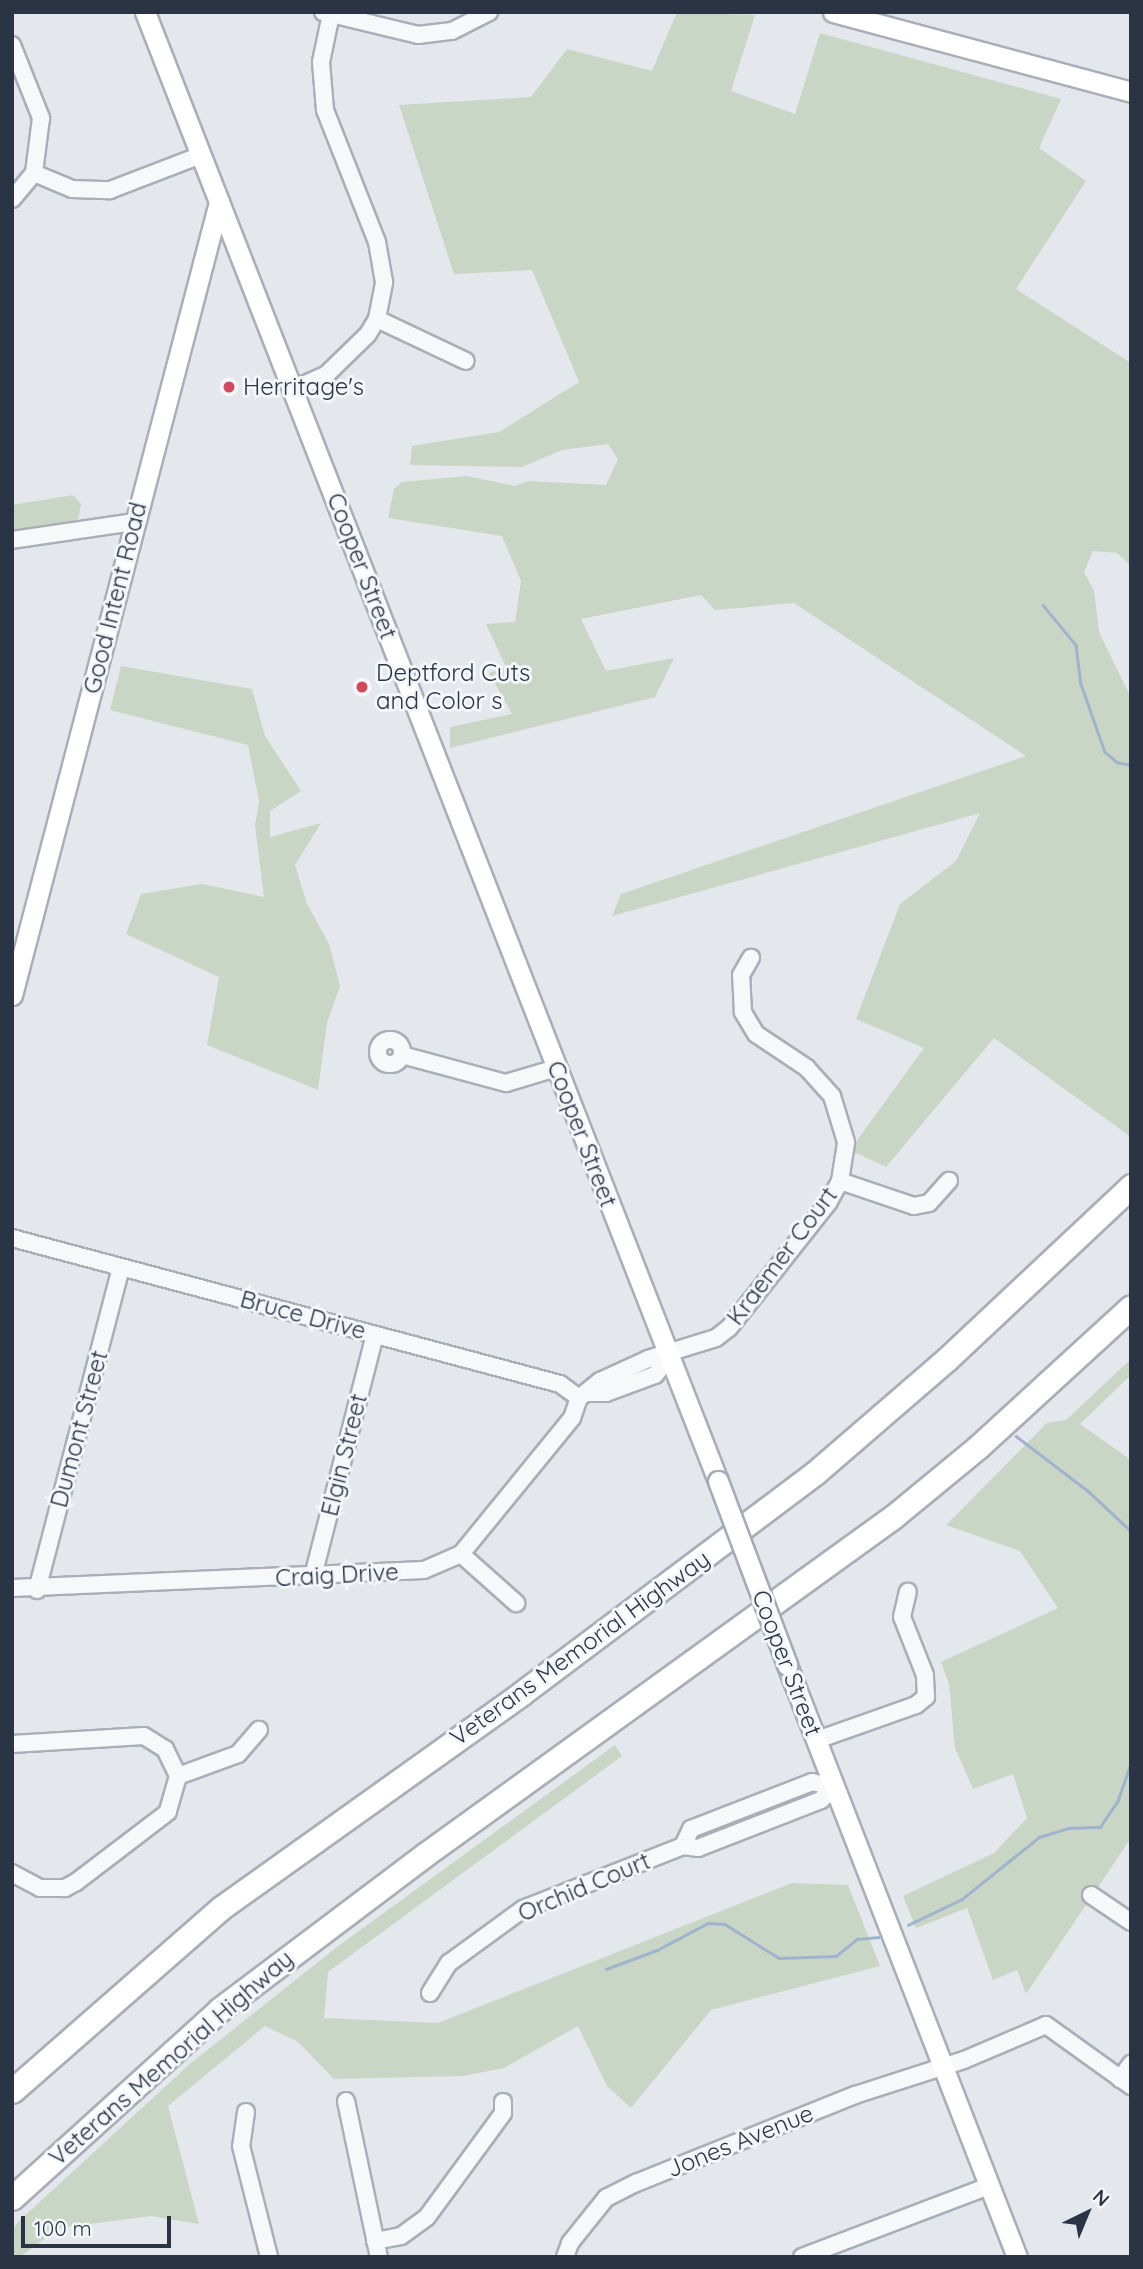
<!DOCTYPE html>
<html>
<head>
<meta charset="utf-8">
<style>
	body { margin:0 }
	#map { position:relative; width:1143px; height:2269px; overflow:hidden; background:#e4e7ec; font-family:Quicksand,sans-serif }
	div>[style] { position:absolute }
	.green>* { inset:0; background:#c9d6c5 }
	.stream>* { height:2.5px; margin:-1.25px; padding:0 1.25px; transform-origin:1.25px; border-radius:1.25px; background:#9fb4cc }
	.roads { filter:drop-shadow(2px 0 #a9aeb7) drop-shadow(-2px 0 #a9aeb7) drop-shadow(0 2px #a9aeb7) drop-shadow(0 -2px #a9aeb7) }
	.minor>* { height:16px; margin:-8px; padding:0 8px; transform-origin:8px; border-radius:8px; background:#f7f8fa }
	.minor>.ring { margin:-8px; padding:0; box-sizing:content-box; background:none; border:16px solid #f7f8fa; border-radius:50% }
	.major>* { height:19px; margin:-9.5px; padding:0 9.5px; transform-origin:9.5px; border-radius:9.5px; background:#fff }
	.highway>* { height:23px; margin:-11.5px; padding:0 11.5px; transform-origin:11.5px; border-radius:11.5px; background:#fff }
	.bridges { filter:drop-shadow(2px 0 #a3abb8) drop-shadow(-2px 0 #a3abb8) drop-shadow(0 2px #a3abb8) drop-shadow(0 -2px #a3abb8) }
	.major-bridge>* { height:19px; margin:-9.5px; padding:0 9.5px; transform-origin:9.5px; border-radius:9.5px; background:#fff }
	.dots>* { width:19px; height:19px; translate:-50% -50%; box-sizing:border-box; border:4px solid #f4f6f9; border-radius:50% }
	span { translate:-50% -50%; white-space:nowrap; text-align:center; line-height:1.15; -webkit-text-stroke:6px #f4f6f9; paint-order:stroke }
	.poi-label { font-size:24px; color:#2b3445 }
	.left { translate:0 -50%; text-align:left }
	.street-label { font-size:24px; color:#2b3445 }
	.frame { position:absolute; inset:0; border:14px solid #2b3445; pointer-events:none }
	.north { position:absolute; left:1052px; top:2178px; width:70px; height:70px; -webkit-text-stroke:5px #f4f6f9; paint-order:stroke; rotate:43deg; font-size:19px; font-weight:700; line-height:28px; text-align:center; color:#2b3445 }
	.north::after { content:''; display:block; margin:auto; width:24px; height:32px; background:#2b3445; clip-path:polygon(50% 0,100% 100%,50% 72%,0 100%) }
	.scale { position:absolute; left:21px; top:2216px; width:150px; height:32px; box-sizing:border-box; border:4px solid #2b3445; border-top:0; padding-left:9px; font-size:21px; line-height:24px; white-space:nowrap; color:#2b3445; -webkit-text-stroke:5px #f4f6f9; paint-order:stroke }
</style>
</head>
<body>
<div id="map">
	<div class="green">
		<div style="clip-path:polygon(677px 12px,755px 15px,731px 91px,795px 114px,820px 33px,1061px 99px,1039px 148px,1086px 181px,1016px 289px,1131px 363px,1131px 566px,1117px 553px,1093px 551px,1084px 572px,1094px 591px,1099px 632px,1131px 698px,1131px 1137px,994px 1038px,886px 1167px,850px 1150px,924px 1048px,856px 1019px,900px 904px,956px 861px,980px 813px,612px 916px,621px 894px,1026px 756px,794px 603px,715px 610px,701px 595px,581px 619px,606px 671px,674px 658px,655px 697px,450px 748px,450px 727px,512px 714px,489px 673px,506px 667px,486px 624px,515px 622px,521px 581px,502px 536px,388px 518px,394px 489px,402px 482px,467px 476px,515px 486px,528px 481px,606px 485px,618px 459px,608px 444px,562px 450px,522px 467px,410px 465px,412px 446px,499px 432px,579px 382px,532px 270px,454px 274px,399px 105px,531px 97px,567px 49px,652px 71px)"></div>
		<div style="clip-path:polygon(73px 495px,81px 504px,78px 520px,12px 533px,12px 505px)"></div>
		<div style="clip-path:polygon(121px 666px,252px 689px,265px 736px,301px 791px,270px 811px,270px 837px,321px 823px,295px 865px,307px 904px,329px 944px,340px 986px,327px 1023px,318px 1090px,207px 1045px,219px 977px,126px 934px,141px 894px,202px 884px,264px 897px,255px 826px,259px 801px,248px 745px,110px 710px)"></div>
		<div style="clip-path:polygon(1131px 1359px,1131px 1375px,1080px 1424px,1131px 1460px,1131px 1838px,1026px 1994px,1017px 1970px,993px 1980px,967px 1908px,916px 1928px,903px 1896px,994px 1853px,1027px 1818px,1013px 1774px,973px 1789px,955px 1748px,949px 1684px,941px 1662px,1058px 1608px,1020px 1551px,946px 1525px,1047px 1423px,1066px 1420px)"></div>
		<div style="clip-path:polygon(615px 1745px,622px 1756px,328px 1972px,324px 2018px,438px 2023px,792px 1883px,848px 1885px,880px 1966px,711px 2010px,631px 2108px,607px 2086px,578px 2026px,504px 2068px,463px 2076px,334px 2079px,298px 2042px,265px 2026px,168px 2106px,199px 2224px,151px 2216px,59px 2228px,20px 2257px,12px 2257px,12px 2230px,20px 2220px,191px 2063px,337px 1947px)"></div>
	</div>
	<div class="stream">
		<div style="left:1043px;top:605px;width:52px;rotate:50.5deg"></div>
		<div style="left:1076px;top:645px;width:39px;rotate:83deg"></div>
		<div style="left:1081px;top:684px;width:72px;rotate:70.6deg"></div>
		<div style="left:1105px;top:752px;width:16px;rotate:40deg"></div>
		<div style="left:1117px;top:762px;width:14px;rotate:12deg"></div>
		<div style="left:1016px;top:1436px;width:89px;rotate:37.3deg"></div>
		<div style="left:1087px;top:1490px;width:60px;rotate:43deg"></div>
		<div style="left:908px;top:1925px;width:60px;rotate:-25.7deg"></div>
		<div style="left:962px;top:1899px;width:99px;rotate:-38.8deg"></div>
		<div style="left:1039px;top:1837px;width:30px;rotate:-17deg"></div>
		<div style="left:1068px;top:1828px;width:32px;rotate:-2deg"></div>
		<div style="left:1100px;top:1827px;width:32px;rotate:-56deg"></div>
		<div style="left:1118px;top:1800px;width:39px;rotate:-71deg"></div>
		<div style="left:606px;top:1969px;width:54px;rotate:-20.4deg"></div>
		<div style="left:657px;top:1950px;width:58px;rotate:-27.9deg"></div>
		<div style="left:708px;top:1923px;width:17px;rotate:3deg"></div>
		<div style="left:725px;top:1924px;width:64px;rotate:32.2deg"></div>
		<div style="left:779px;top:1958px;width:57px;rotate:-2deg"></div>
		<div style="left:836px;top:1956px;width:27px;rotate:-39deg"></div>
		<div style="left:857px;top:1939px;width:22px;rotate:-5deg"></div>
	</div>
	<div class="roads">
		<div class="minor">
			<div style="left:323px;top:12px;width:98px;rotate:13.6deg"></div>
			<div style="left:418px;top:35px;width:34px;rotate:-7deg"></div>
			<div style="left:452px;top:31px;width:42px;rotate:-27.2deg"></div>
			<div style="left:12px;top:45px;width:79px;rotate:68.3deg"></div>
			<div style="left:41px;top:118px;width:55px;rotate:97.3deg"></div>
			<div style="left:34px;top:173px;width:34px;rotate:130deg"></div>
			<div style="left:34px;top:173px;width:41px;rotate:22.8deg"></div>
			<div style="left:72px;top:189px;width:38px;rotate:2deg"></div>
			<div style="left:110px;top:190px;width:97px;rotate:-21deg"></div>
			<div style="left:377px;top:319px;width:98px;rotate:25.3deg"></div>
			<div style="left:294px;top:389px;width:36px;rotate:-24deg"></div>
			<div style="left:327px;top:374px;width:57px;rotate:-44.3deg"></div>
			<div style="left:368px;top:334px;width:17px;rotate:-59deg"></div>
			<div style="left:377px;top:319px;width:38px;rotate:-79deg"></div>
			<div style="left:384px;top:282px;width:41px;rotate:-99.9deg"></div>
			<div style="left:377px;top:242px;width:142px;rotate:-111.5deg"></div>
			<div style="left:325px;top:110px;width:48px;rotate:-94.8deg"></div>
			<div style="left:321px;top:62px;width:49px;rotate:-78.2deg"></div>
			<div style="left:12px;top:540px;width:123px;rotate:-8.4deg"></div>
			<div class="ring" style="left:378px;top:1040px;width:8px;height:8px"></div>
			<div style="left:402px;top:1055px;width:108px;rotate:15.1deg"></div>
			<div style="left:506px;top:1083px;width:52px;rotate:-16.7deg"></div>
			<div style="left:840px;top:1181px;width:78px;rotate:18.7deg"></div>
			<div style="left:914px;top:1206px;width:15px;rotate:-11deg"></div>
			<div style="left:929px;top:1203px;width:30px;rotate:-48deg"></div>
			<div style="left:12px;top:1238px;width:567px;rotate:14.92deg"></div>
			<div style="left:560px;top:1384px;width:24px;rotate:36deg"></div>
			<div style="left:579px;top:1398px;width:27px;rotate:-39deg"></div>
			<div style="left:600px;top:1381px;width:53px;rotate:-24.6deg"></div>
			<div style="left:648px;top:1359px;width:71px;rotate:-17.2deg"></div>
			<div style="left:716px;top:1338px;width:16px;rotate:-38deg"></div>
			<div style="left:729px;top:1328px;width:159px;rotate:-51.6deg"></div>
			<div style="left:828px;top:1203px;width:25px;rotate:-61deg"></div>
			<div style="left:840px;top:1181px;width:39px;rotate:-81deg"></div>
			<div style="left:846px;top:1142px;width:48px;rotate:-106.9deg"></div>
			<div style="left:832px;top:1096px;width:38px;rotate:-132deg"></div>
			<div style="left:807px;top:1068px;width:61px;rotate:-146.3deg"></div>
			<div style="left:756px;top:1034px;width:26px;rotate:-121deg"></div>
			<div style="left:743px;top:1012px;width:37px;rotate:-93deg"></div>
			<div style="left:741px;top:975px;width:20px;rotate:-60deg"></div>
			<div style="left:589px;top:1393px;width:17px"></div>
			<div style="left:606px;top:1393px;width:52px;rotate:-20.2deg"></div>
			<div style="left:655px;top:1375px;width:24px;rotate:-52deg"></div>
			<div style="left:461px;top:1554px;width:74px;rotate:41.7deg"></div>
			<div style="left:313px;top:1576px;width:249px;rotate:-75.6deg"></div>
			<div style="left:12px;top:1588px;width:412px;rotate:-2.5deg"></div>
			<div style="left:424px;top:1570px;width:40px;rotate:-23.4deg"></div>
			<div style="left:461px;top:1554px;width:176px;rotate:-50.8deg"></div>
			<div style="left:572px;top:1418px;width:21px;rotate:-71deg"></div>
			<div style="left:37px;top:1590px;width:333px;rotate:-75.4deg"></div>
			<div style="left:817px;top:1740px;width:105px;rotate:-19.5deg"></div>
			<div style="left:916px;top:1705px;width:13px;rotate:-39deg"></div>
			<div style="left:926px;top:1697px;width:22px;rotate:-93deg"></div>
			<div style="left:925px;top:1675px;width:62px;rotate:-111.6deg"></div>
			<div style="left:902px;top:1617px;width:26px;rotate:-77deg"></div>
			<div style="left:12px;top:1744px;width:132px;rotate:-3.5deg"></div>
			<div style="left:144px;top:1736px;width:25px;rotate:32deg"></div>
			<div style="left:165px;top:1749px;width:30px;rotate:64deg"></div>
			<div style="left:178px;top:1776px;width:37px;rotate:106deg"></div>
			<div style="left:168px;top:1812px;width:116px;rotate:142.7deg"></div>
			<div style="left:76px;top:1882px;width:13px;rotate:151deg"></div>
			<div style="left:65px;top:1888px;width:25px;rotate:180deg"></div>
			<div style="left:40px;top:1888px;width:32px;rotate:-152deg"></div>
			<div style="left:178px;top:1776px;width:64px;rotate:-20.1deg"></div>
			<div style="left:238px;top:1754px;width:32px;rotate:-49deg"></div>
			<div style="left:683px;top:1846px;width:19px;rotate:-65deg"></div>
			<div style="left:691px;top:1829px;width:130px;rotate:-21.2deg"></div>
			<div style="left:812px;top:1782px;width:23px;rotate:13deg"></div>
			<div style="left:1091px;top:1895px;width:48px;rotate:34deg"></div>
			<div style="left:430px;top:1993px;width:36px;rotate:-58deg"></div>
			<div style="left:449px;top:1963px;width:92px;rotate:-36.1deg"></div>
			<div style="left:523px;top:1909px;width:172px;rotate:-21.5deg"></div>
			<div style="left:683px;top:1846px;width:15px;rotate:8deg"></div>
			<div style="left:698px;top:1848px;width:132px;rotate:-21.3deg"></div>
			<div style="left:821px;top:1800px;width:18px;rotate:-45deg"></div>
			<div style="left:1120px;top:2079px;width:19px;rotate:-54deg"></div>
			<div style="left:346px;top:2101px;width:159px;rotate:78.1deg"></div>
			<div style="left:246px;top:2112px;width:34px;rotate:98deg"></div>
			<div style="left:241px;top:2146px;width:114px;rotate:75.8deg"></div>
			<div style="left:375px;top:2241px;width:26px;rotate:-11deg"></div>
			<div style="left:401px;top:2236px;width:32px;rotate:-36deg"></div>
			<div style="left:427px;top:2217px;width:129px;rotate:-53.8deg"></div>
			<div style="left:503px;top:2113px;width:11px;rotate:-90deg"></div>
			<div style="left:565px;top:2257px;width:15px;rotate:-70deg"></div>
			<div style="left:570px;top:2243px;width:58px;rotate:-51.3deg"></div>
			<div style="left:606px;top:2198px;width:34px;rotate:-27deg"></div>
			<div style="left:636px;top:2183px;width:236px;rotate:-21.9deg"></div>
			<div style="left:855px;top:2095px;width:114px;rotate:-17.8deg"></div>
			<div style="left:964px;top:2060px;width:89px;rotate:-23.1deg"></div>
			<div style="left:1046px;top:2025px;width:105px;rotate:35.7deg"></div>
			<div style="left:802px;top:2257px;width:200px;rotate:-20.8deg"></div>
		</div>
		<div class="major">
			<div style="left:145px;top:12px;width:1577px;rotate:68.69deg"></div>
			<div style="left:833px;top:12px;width:309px;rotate:15deg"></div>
			<div style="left:12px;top:995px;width:820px;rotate:-75.37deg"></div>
			<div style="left:787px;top:1665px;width:635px;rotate:68.77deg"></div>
		</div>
		<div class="highway">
			<div style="left:12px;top:2091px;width:278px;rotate:-41.2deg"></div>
			<div style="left:221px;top:1908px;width:370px;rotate:-35.5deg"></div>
			<div style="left:522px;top:1693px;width:366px;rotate:-36.9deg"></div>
			<div style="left:815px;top:1473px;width:174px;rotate:-40.8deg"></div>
			<div style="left:947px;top:1359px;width:253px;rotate:-43.2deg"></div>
			<div style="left:12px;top:2198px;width:280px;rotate:-42.2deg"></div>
			<div style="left:219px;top:2010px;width:259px;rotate:-37deg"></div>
			<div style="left:426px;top:1854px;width:576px;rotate:-35.82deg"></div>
			<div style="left:893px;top:1517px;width:110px;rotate:-39.5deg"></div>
			<div style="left:978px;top:1447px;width:207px;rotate:-42.5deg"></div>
		</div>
	</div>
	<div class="bridges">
		<div class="major-bridge">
			<div style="left:718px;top:1481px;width:197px;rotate:69.4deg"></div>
		</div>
	</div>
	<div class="dots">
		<div style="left:229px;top:387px;background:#d1495b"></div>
		<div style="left:362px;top:687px;background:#d1495b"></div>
	</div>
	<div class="poi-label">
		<span class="left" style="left:243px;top:387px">Herritage's</span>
		<span class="left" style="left:376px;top:687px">Deptford Cuts<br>and Color s</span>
	</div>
	<div class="street-label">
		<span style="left:362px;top:566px;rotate:69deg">Cooper Street</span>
		<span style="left:115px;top:598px;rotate:-76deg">Good Intent Road</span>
		<span style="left:582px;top:1134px;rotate:69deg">Cooper Street</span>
		<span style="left:782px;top:1256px;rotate:-53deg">Kraemer Court</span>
		<span style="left:303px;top:1315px;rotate:15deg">Bruce Drive</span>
		<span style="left:79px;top:1429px;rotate:-75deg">Dumont Street</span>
		<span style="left:344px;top:1455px;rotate:-76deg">Elgin Street</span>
		<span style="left:337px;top:1575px;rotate:-3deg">Craig Drive</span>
		<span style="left:580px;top:1648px;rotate:-36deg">Veterans Memorial Highway</span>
		<span style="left:787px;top:1663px;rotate:69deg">Cooper Street</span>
		<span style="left:584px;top:1887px;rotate:-23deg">Orchid Court</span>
		<span style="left:171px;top:2058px;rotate:-41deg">Veterans Memorial Highway</span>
		<span style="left:740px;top:2141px;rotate:-22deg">Jones Avenue</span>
	</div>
	<div class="frame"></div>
	<div class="north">N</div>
	<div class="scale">100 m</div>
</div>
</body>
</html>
